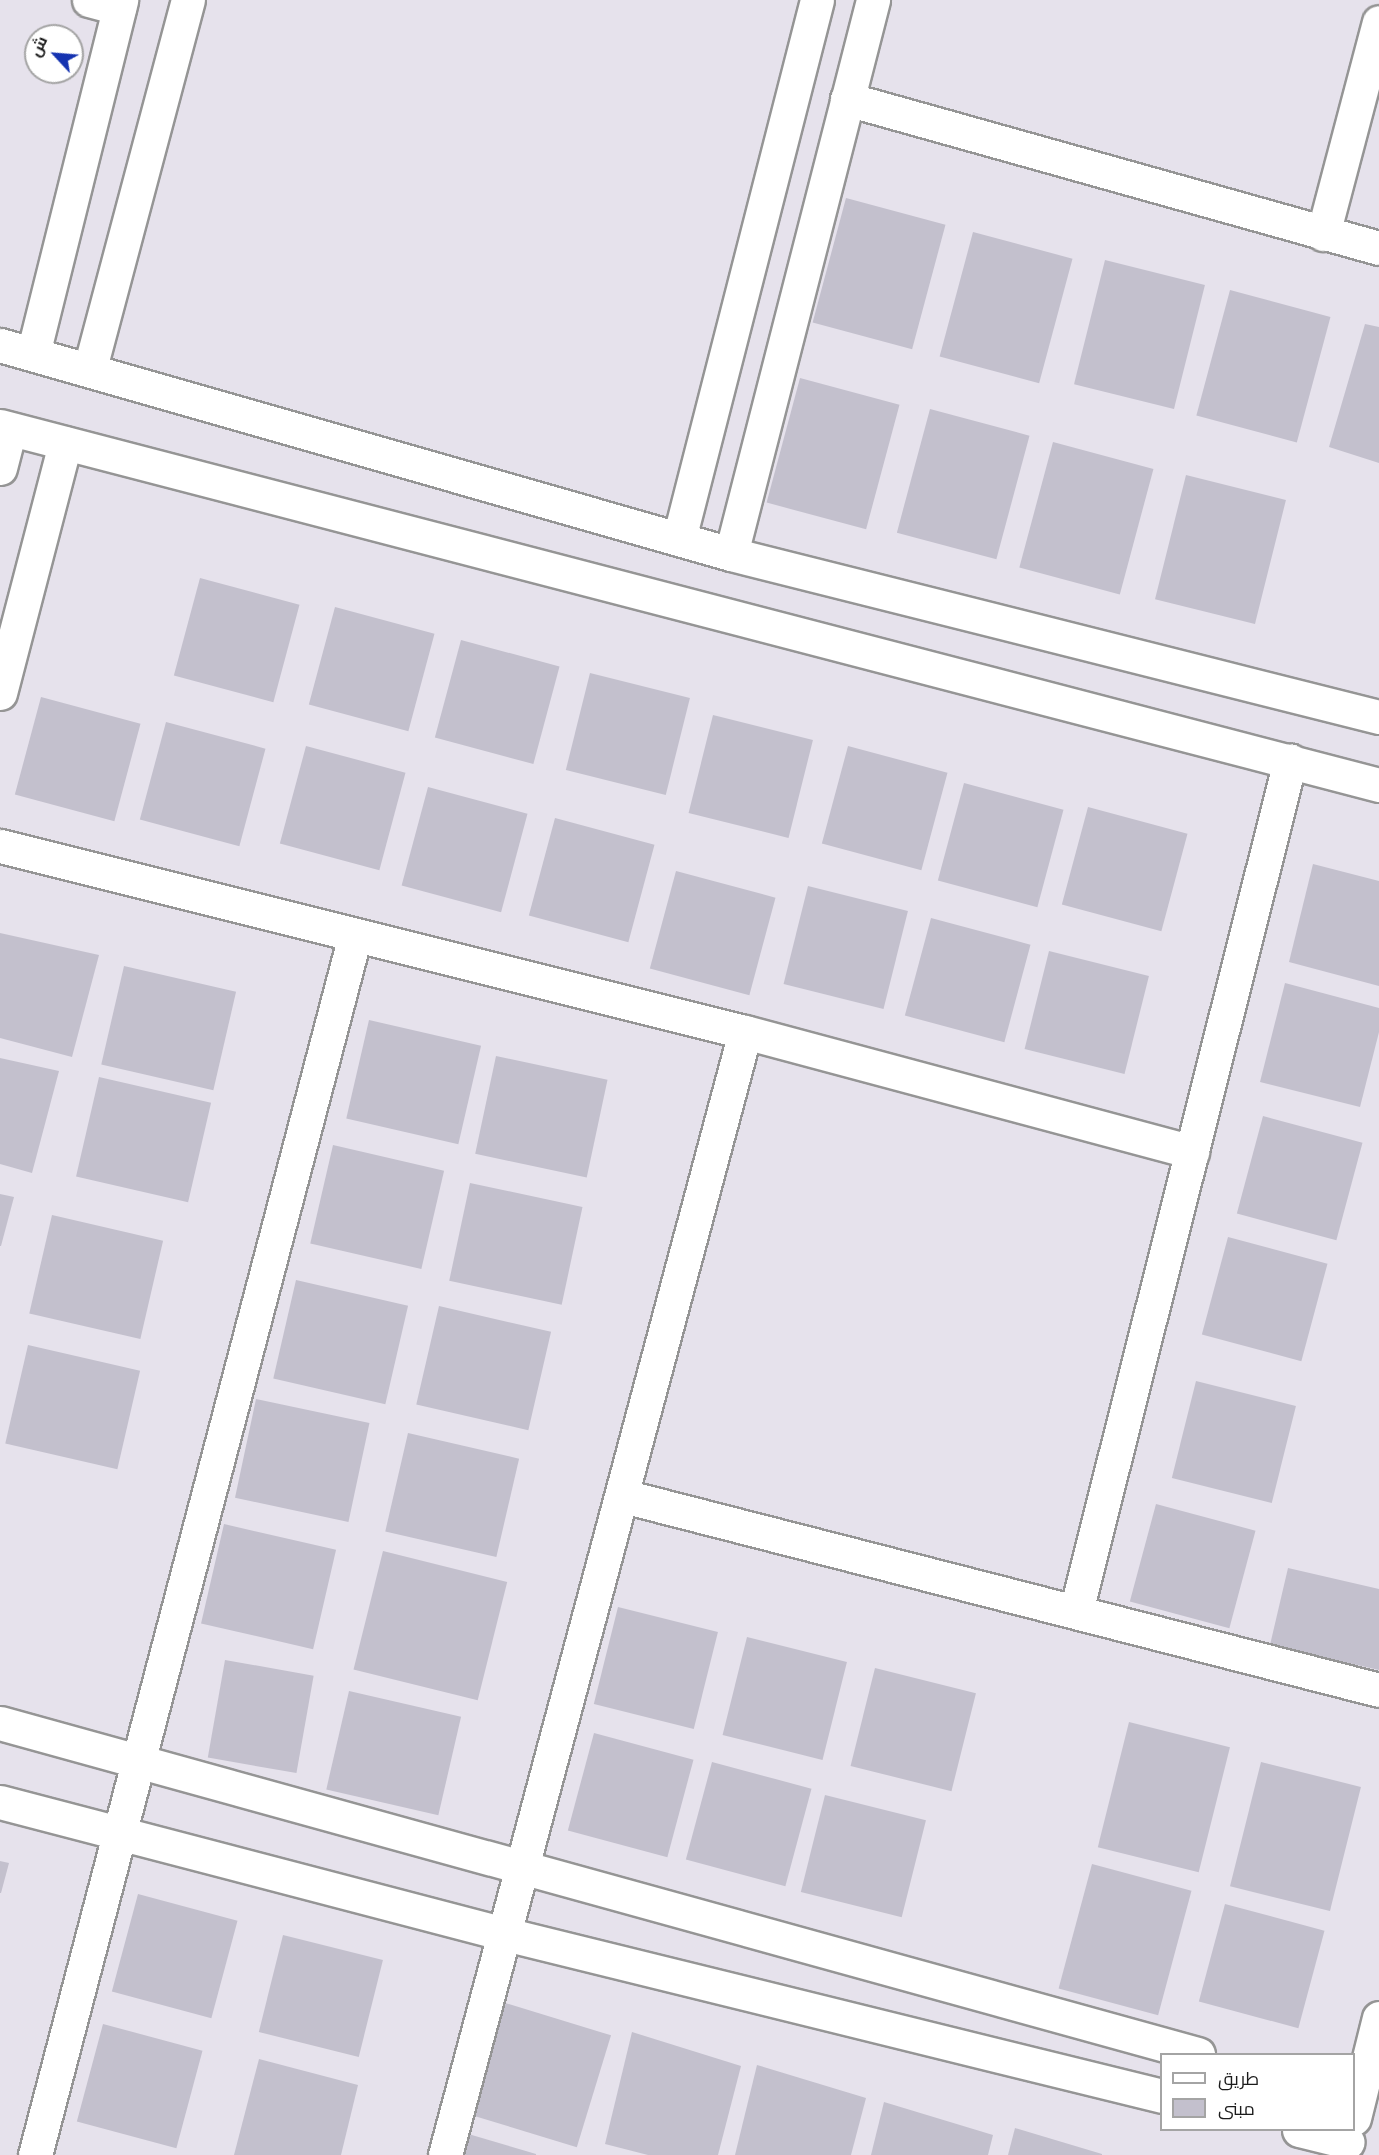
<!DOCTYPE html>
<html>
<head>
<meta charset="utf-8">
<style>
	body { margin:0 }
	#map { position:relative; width:1379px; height:2155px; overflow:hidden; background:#e6e2ec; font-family:"Sofia Sans Condensed",Cairo,sans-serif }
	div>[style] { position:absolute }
	.building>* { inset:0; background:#c3c0cd; transform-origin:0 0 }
	.roads { filter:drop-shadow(2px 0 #959595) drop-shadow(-2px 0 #959595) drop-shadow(0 2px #959595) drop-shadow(0 -2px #959595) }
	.minor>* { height:33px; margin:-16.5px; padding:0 16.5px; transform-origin:16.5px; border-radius:16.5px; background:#fff }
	span { translate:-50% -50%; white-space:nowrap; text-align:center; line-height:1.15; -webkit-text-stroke:6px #fff; paint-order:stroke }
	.legend { position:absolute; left:1160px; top:2053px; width:195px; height:78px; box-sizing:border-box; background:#fff; border:2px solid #a4a4a4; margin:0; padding:8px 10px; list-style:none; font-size:18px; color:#1b1b1b }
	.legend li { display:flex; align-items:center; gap:12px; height:30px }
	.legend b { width:30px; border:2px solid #a4a4a4 }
	.north { position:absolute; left:24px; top:24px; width:60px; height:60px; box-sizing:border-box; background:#fff; border:2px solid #a4a4a4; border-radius:50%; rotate:296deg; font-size:16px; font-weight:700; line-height:24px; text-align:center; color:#1b1b1b }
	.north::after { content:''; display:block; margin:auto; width:21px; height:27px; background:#1533b1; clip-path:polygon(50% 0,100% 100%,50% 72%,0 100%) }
</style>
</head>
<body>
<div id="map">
	<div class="building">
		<div style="left:846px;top:198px;width:103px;height:129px;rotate:15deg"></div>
		<div style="left:973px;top:232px;width:103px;height:129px;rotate:15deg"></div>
		<div style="left:1105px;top:260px;width:103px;height:128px;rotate:14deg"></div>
		<div style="left:1230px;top:290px;width:104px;height:130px;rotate:15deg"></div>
		<div style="clip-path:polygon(1365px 324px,1379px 327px,1379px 463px,1329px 447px)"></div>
		<div style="left:800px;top:378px;width:103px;height:129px;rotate:15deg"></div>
		<div style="left:930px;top:409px;width:103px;height:128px;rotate:15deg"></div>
		<div style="left:1053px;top:442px;width:104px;height:130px;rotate:15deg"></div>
		<div style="left:1186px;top:475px;width:103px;height:128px;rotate:14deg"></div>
		<div style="left:200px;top:578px;width:103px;height:101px;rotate:15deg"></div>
		<div style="left:335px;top:607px;width:103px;height:101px;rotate:15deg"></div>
		<div style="left:461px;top:640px;width:102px;height:101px;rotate:15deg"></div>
		<div style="left:590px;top:673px;width:103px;height:100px;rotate:14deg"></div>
		<div style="left:41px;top:697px;width:103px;height:101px;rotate:15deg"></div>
		<div style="left:713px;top:715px;width:103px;height:101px;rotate:14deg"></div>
		<div style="left:166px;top:722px;width:103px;height:101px;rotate:15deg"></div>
		<div style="left:306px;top:746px;width:103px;height:101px;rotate:15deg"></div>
		<div style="left:848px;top:746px;width:103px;height:101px;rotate:15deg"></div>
		<div style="left:964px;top:783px;width:103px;height:101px;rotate:15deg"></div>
		<div style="left:428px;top:787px;width:103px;height:102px;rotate:15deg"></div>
		<div style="left:1088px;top:807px;width:103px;height:101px;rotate:15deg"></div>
		<div style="left:555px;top:818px;width:103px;height:101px;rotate:15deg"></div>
		<div style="clip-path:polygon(1313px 864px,1379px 881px,1379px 986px,1289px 962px)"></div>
		<div style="left:676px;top:871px;width:103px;height:101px;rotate:15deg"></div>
		<div style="left:808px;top:886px;width:103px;height:101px;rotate:14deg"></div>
		<div style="left:931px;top:918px;width:103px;height:101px;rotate:15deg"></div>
		<div style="clip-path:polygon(0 933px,99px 955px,72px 1057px,0 1038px)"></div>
		<div style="left:1049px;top:951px;width:103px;height:101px;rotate:14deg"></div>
		<div style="left:124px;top:966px;width:115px;height:101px;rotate:13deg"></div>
		<div style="clip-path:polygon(1285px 983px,1379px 1008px,1379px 1032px,1360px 1107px,1260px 1082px)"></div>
		<div style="left:369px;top:1020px;width:115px;height:101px;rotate:13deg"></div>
		<div style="left:496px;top:1056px;width:114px;height:100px;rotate:12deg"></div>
		<div style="clip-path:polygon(0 1058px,59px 1071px,32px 1173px,0 1164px)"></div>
		<div style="left:99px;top:1077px;width:115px;height:102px;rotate:13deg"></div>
		<div style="left:1263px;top:1116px;width:103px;height:101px;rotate:15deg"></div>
		<div style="left:333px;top:1145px;width:114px;height:101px;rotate:13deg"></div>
		<div style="left:470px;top:1183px;width:115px;height:100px;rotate:12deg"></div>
		<div style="clip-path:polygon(0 1194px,14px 1197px,1px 1246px,0 1246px)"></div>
		<div style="left:52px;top:1215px;width:114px;height:101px;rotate:13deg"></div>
		<div style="left:1228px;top:1237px;width:103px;height:101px;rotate:15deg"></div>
		<div style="left:296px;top:1280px;width:115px;height:101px;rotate:13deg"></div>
		<div style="left:439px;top:1306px;width:115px;height:101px;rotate:13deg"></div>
		<div style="left:28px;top:1345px;width:115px;height:101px;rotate:13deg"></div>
		<div style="left:1196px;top:1381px;width:103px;height:100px;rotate:14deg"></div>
		<div style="left:256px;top:1399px;width:116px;height:101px;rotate:12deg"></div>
		<div style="left:408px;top:1433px;width:114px;height:101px;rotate:13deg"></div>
		<div style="left:1156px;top:1504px;width:103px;height:101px;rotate:15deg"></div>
		<div style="left:224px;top:1524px;width:115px;height:102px;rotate:13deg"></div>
		<div style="left:383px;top:1551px;width:128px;height:122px;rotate:14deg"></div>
		<div style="clip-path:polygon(1288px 1568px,1379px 1589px,1379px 1670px,1270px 1645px)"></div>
		<div style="left:618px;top:1607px;width:103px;height:100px;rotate:14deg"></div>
		<div style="left:747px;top:1637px;width:103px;height:101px;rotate:14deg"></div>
		<div style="left:225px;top:1660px;width:90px;height:99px;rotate:10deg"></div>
		<div style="left:875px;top:1668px;width:104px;height:101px;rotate:14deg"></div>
		<div style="left:349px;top:1691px;width:115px;height:101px;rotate:13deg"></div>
		<div style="left:1129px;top:1722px;width:104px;height:129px;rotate:14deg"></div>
		<div style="left:594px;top:1733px;width:103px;height:101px;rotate:15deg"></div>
		<div style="left:712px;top:1762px;width:103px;height:101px;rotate:15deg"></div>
		<div style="left:1261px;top:1762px;width:103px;height:128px;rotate:14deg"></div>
		<div style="left:825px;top:1795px;width:104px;height:100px;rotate:14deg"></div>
		<div style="clip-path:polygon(0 1861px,9px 1863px,1px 1893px,0 1893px)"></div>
		<div style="left:1092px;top:1864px;width:103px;height:129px;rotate:15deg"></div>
		<div style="left:138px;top:1894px;width:103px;height:101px;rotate:15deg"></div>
		<div style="left:1225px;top:1904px;width:103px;height:101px;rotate:15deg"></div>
		<div style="left:283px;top:1935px;width:103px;height:100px;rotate:14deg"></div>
		<div style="left:502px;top:2002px;width:114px;height:117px;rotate:17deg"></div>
		<div style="left:103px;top:2024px;width:103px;height:101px;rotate:15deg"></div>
		<div style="clip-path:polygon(632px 2032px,741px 2066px,718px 2155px,648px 2155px,605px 2144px)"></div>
		<div style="clip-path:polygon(259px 2059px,358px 2085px,341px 2155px,234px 2155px)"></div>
		<div style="clip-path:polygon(757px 2065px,866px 2098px,851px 2155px,735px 2155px)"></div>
		<div style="clip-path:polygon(884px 2102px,993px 2135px,988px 2155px,871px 2155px)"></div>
		<div style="clip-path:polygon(1015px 2128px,1102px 2154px,1102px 2155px,1008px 2155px)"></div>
		<div style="clip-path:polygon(465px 2133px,536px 2154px,536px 2155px,460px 2155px)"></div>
	</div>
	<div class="roads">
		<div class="minor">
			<div style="left:89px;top:0;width:31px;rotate:15deg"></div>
			<div style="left:847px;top:99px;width:552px;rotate:15.65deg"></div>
			<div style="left:1323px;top:234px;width:219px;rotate:-75.2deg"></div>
			<div style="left:0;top:345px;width:760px;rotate:15.96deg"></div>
			<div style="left:731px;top:554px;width:668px;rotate:14.12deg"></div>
			<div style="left:33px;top:354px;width:365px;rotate:-76deg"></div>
			<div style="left:90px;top:368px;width:381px;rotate:-75.1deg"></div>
			<div style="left:0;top:426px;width:1425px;rotate:14.59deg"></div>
			<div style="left:0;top:468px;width:40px;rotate:-75.6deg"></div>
			<div style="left:679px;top:539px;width:556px;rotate:-75.64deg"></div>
			<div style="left:731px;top:554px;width:572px;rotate:-75.62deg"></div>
			<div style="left:0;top:693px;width:258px;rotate:-75.4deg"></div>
			<div style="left:0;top:846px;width:768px;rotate:14.02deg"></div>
			<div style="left:745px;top:1032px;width:463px;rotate:15deg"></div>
			<div style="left:623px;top:1496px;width:780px;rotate:14.39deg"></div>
			<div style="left:1076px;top:1611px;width:877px;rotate:-75.87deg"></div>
			<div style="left:0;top:1723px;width:1243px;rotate:15.45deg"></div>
			<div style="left:0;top:1802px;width:522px;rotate:14.65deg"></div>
			<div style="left:505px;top:1934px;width:677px;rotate:13.85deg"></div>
			<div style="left:1354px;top:2118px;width:103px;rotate:-76deg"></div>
			<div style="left:1299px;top:2130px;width:50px;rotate:13.8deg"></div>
			<div style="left:35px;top:2155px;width:1261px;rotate:-75.3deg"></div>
			<div style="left:445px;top:2155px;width:1162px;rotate:-75.04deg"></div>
		</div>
	</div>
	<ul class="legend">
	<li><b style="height:8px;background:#fff"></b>طريق</li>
	<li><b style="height:16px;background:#c3c0cd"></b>مبنى</li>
	</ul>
	<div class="north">ش</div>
</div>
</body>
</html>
